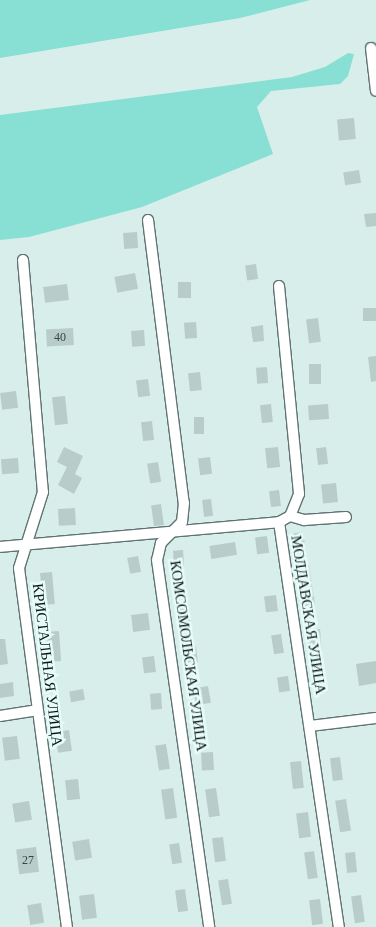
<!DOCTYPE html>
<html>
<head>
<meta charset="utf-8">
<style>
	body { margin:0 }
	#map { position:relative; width:376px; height:927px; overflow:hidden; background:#d8eeea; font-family:Georgia,serif }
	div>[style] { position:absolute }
	.green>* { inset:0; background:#88dfd3 }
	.building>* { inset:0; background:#b8cdc9; transform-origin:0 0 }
	.roads { filter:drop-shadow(1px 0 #607370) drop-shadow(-1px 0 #607370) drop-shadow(0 1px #607370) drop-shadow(0 -1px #607370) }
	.street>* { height:10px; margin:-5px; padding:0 5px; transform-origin:5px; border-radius:5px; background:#fff }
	span { translate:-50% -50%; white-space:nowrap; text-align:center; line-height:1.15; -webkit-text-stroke:5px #e6fcf8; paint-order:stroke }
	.number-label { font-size:12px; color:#394443 }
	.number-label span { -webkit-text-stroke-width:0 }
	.street-label { font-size:15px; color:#0f1716 }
</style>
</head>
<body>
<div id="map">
	<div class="green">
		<div style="clip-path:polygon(0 0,310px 0,240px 18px,0 58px)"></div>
		<div style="clip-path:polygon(348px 53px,354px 54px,348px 76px,340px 84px,271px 91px,257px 107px,273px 154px,142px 207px,29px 237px,0 240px,0 115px,292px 77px,325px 67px)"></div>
	</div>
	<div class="building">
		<div style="left:354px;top:118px;width:21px;height:17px;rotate:85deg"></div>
		<div style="left:359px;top:170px;width:13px;height:16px;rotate:81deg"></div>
		<div style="clip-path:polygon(376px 213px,376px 226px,366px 227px,364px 214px)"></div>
		<div style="left:137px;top:232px;width:16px;height:14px;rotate:86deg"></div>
		<div style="left:256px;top:264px;width:15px;height:11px;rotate:82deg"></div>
		<div style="left:135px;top:273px;width:16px;height:21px;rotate:79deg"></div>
		<div style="left:178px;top:282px;width:13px;height:16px"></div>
		<div style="left:67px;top:284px;width:16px;height:24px;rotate:83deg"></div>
		<div style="left:376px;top:308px;width:13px;height:13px;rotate:90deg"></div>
		<div style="left:318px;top:318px;width:24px;height:12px;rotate:83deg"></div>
		<div style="left:196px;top:322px;width:16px;height:12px;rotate:86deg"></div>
		<div style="clip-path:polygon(263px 325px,264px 341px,253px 342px,251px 327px)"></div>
		<div style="left:73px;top:328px;width:17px;height:27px;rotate:87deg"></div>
		<div style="left:144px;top:330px;width:16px;height:13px;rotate:86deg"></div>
		<div style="clip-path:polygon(376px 356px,376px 381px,371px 382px,368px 357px)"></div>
		<div style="left:309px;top:364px;width:12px;height:20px"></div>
		<div style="left:267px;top:367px;width:16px;height:11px;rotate:86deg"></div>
		<div style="left:200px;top:372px;width:18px;height:12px;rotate:84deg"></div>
		<div style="left:148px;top:379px;width:17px;height:12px;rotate:83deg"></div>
		<div style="left:16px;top:391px;width:17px;height:16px;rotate:83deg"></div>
		<div style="left:65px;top:396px;width:28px;height:13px;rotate:84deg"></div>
		<div style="left:271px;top:404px;width:18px;height:11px;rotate:84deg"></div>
		<div style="left:328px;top:404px;width:15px;height:20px;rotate:86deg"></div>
		<div style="left:194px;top:417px;width:10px;height:17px"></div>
		<div style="left:152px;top:421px;width:19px;height:11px;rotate:84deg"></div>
		<div style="clip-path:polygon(64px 447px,83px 456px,75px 474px,82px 478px,74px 494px,58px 485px,67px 467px,57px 462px)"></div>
		<div style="left:278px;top:447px;width:20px;height:13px;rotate:84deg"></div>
		<div style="left:326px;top:447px;width:17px;height:10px;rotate:83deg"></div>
		<div style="left:210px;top:457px;width:17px;height:12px;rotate:83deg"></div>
		<div style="left:18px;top:458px;width:15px;height:17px;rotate:86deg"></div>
		<div style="left:158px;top:462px;width:20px;height:11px;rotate:81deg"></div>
		<div style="left:336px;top:483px;width:19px;height:15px;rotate:84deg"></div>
		<div style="left:279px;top:490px;width:16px;height:10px;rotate:83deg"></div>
		<div style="left:211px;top:499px;width:17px;height:9px;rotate:83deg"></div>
		<div style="left:161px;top:504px;width:21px;height:10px;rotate:82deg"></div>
		<div style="left:75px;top:508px;width:17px;height:17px;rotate:87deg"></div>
		<div style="left:303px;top:532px;width:19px;height:10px;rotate:81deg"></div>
		<div style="left:267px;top:536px;width:17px;height:12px;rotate:83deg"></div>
		<div style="left:235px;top:542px;width:13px;height:26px;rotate:81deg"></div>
		<div style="left:183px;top:550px;width:16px;height:10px;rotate:86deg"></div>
		<div style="left:138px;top:556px;width:16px;height:11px;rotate:79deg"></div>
		<div style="clip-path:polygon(309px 565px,315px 605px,304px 606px,296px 566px)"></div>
		<div style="left:52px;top:572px;width:32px;height:12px;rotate:85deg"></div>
		<div style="left:276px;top:595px;width:16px;height:12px;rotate:83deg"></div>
		<div style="left:189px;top:608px;width:14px;height:10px;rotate:86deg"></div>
		<div style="left:148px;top:613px;width:17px;height:17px;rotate:83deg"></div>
		<div style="clip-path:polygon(320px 629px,325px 689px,315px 691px,307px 630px)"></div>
		<div style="left:59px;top:631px;width:30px;height:13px;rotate:86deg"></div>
		<div style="left:281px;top:634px;width:19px;height:10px;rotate:81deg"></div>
		<div style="clip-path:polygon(0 639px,5px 639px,8px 664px,0 665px)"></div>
		<div style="left:196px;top:646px;width:16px;height:10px;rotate:83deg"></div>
		<div style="left:154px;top:656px;width:16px;height:12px;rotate:83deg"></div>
		<div style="clip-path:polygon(376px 661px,376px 683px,359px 686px,356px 664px)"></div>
		<div style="left:288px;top:676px;width:15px;height:11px;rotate:82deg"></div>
		<div style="clip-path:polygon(13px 682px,14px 696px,0 698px,0 684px)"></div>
		<div style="left:208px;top:686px;width:17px;height:15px;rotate:80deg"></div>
		<div style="left:83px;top:689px;width:11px;height:14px;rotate:80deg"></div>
		<div style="left:161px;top:693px;width:16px;height:11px;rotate:86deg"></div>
		<div style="left:69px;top:730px;width:21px;height:14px;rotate:82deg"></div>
		<div style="left:17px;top:736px;width:23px;height:15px;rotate:83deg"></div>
		<div style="left:166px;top:744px;width:25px;height:11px;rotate:81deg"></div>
		<div style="left:213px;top:752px;width:18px;height:12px;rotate:87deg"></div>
		<div style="left:340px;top:757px;width:23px;height:10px;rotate:83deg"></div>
		<div style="left:301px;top:761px;width:27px;height:11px;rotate:84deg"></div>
		<div style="left:78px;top:779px;width:20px;height:13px;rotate:84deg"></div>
		<div style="left:173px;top:788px;width:30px;height:12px;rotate:82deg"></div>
		<div style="left:216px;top:788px;width:28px;height:11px;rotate:82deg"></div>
		<div style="left:346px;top:799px;width:32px;height:11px;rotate:81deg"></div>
		<div style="left:29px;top:801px;width:19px;height:17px;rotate:81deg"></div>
		<div style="left:308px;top:812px;width:25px;height:12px;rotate:83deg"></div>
		<div style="left:223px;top:837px;width:24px;height:11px;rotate:83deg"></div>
		<div style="left:89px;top:839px;width:19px;height:17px;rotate:81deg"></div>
		<div style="left:179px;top:843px;width:20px;height:10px;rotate:81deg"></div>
		<div style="left:36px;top:847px;width:25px;height:20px;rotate:83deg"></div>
		<div style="left:314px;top:851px;width:27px;height:10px;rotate:82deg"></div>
		<div style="left:355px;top:852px;width:20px;height:10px;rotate:84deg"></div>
		<div style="left:228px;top:879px;width:25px;height:10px;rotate:81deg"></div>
		<div style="left:185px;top:889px;width:22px;height:10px;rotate:82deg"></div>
		<div style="left:94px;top:894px;width:24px;height:15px;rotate:83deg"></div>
		<div style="left:361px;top:895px;width:27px;height:10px;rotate:82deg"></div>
		<div style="left:320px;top:899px;width:25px;height:11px;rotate:83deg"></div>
		<div style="left:41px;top:903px;width:20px;height:14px;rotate:81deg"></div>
	</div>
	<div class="roads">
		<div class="street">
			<div style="left:371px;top:48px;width:43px;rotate:83.4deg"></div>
			<div style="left:148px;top:220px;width:285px;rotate:82.8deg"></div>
			<div style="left:184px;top:503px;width:19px;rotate:96deg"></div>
			<div style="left:182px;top:522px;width:30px;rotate:135deg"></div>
			<div style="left:161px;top:543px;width:17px;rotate:103deg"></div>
			<div style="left:157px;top:560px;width:371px;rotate:81.9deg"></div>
			<div style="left:23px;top:260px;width:233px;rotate:85.1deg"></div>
			<div style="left:43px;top:492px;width:80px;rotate:107.5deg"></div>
			<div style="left:19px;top:568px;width:362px;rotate:82.4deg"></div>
			<div style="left:279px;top:286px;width:209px;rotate:84.5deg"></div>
			<div style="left:299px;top:494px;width:24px;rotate:112deg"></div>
			<div style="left:290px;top:516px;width:13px;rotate:151deg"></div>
			<div style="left:279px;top:522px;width:409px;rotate:81.6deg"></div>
			<div style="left:290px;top:516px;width:15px;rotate:16deg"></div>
			<div style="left:304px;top:520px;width:42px;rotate:-4.1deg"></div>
			<div style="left:0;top:547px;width:280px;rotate:-5.1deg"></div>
			<div style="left:0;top:716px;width:37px;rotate:-9deg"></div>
			<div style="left:310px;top:726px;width:66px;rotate:-6.9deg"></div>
		</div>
	</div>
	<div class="number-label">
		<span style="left:60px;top:338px">40</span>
		<span style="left:28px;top:861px">27</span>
	</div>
	<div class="street-label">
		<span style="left:308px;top:615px;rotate:81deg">МОЛДАВСКАЯ УЛИЦА</span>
		<span style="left:188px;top:656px;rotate:82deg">КОМСОМОЛЬСКАЯ УЛИЦА</span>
		<span style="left:47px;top:665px;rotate:83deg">КРИСТАЛЬНАЯ УЛИЦА</span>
	</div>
</div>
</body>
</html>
